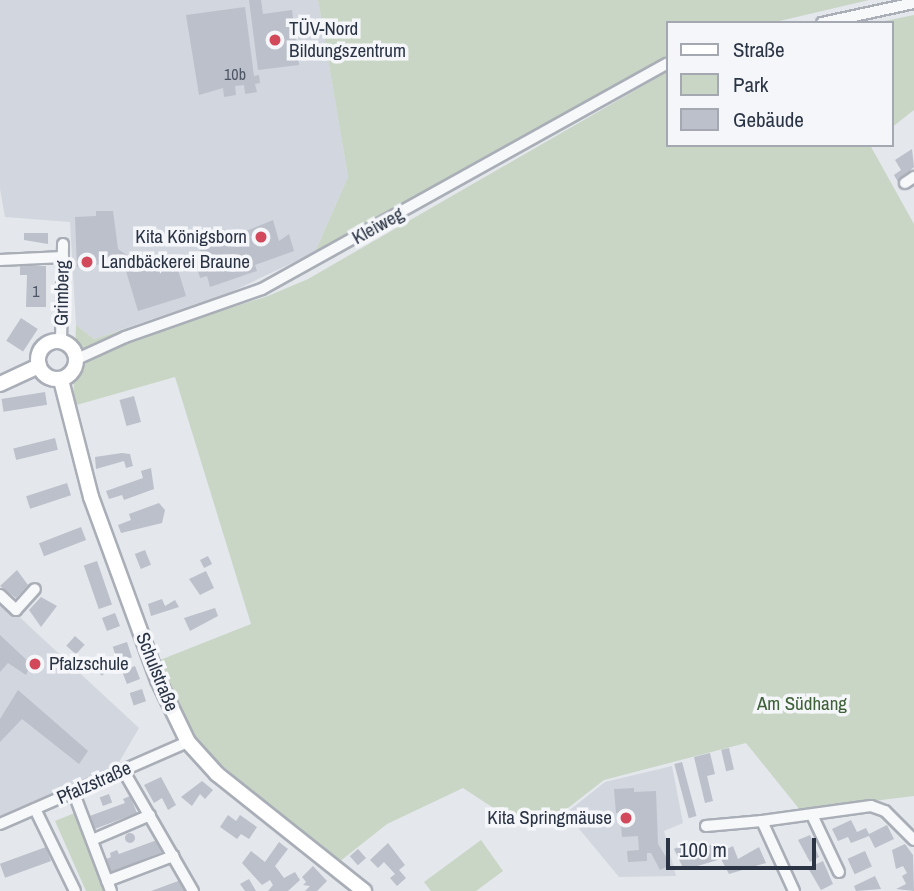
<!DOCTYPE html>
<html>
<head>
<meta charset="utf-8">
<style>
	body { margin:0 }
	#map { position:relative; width:914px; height:891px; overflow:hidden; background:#e4e7ec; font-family:"Archivo Narrow",sans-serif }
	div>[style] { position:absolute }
	.built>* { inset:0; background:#d2d6de }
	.green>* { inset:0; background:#c9d6c5 }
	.building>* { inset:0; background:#bbc0ca; transform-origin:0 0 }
	.round { border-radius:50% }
	.roads { filter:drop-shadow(2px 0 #a9aeb7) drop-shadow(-2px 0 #a9aeb7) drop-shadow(0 2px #a9aeb7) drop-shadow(0 -2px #a9aeb7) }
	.minor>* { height:10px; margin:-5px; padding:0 5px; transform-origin:5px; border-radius:5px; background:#f7f8fa }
	.secondary>* { height:14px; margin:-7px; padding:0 7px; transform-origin:7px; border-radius:7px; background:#fff }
	.secondary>.ring { margin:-7px; padding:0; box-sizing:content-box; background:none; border:14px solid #fff; border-radius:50% }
	.dots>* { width:19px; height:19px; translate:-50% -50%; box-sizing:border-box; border:4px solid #f4f6f9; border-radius:50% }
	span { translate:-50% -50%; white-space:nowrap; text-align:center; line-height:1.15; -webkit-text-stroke:7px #f4f6f9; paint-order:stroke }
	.number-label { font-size:16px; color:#4f5766 }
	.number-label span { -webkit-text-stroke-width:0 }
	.poi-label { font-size:19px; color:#2b3445 }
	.left { translate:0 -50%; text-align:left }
	.right { translate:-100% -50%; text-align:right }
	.street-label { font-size:19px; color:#2b3445 }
	.park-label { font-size:19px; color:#3f6138 }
	.legend { position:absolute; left:666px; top:21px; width:228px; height:126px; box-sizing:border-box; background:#f4f6f9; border:2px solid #a4a8b1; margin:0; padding:9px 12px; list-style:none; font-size:21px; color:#2b3445 }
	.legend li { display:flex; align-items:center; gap:14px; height:35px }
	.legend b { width:35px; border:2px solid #a4a8b1 }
	.scale { position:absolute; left:666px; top:838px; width:150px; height:32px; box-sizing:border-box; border:4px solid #2b3445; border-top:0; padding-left:9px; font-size:21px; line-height:24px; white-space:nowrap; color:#2b3445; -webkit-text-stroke:5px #f4f6f9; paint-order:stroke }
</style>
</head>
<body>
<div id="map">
	<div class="built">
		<div style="clip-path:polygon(0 0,318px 0,348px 177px,315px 252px,229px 293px,94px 339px,76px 325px,70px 222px,5px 217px,0 189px)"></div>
		<div style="clip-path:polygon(0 599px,139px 728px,118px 764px,0 816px)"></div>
		<div style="clip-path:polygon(672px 766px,683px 823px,664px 831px,676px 876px,619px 877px,566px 813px,605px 782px)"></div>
	</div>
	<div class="green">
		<div style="clip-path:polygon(318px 0,869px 0,771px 23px,667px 23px,667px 56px,315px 252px,348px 177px)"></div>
		<div style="clip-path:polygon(914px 15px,914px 110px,891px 128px,891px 23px,875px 23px)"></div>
		<div style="clip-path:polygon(667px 72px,667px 145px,870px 145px,914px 224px,914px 796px,800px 810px,746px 743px,604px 780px,564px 811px,512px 820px,463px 788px,387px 824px,339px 862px,195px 743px,160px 660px,251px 624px,175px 377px,73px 406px,76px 325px,94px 339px,165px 316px,163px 329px,268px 296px,308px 279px)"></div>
		<div style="clip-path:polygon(77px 812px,107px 891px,86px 891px,55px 821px)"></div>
		<div style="clip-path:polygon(481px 840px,503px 871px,476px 891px,431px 891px,424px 882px)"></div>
	</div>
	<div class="building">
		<div style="clip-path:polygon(249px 0,261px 0,263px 14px,292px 10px,299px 65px,258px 70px)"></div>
		<div style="clip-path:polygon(245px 7px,254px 76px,259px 75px,260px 83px,255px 84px,257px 92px,245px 94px,244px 85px,235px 86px,236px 95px,224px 97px,223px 88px,199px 95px,186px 15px)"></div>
		<div style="clip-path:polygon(912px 149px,914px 167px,898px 182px,894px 175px,901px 170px,895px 160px)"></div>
		<div style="clip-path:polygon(96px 211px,113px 211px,118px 249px,142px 266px,174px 257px,186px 296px,138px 311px,126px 271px,130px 268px,121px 262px,77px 267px,75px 217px,96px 216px)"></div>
		<div style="clip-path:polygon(273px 220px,279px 241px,289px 234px,294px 251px,255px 265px,257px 271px,210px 287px,207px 276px,200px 278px,196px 264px,203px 262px,200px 250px)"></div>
		<div style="clip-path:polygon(24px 233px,48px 233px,48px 244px,24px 240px)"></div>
		<div style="clip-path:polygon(20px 266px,46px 266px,46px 307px,26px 307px,27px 275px,20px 275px)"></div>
		<div style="left:21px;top:318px;width:20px;height:27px;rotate:33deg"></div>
		<div style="left:45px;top:392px;width:13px;height:44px;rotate:81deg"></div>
		<div style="left:134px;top:396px;width:27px;height:15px;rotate:75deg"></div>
		<div style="left:55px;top:438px;width:12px;height:43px;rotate:76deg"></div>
		<div style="clip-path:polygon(122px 453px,130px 454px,133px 466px,126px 468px,124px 461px,96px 469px,95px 457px)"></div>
		<div style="clip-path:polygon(151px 468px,154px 489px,124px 500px,122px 495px,109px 499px,106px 491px,143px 478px,141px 471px)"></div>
		<div style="left:67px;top:483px;width:13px;height:43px;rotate:72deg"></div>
		<div style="clip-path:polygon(159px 503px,165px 510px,162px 523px,121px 533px,118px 525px,131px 520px,129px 514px)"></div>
		<div style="left:81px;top:527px;width:14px;height:45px;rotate:69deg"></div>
		<div style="left:145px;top:550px;width:16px;height:11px;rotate:68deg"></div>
		<div style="left:208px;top:556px;width:9px;height:9px;rotate:63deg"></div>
		<div style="left:97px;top:561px;width:46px;height:14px;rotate:71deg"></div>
		<div style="clip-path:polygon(17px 570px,28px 585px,16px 598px,0 586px)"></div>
		<div style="clip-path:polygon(206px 571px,214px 588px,200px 595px,189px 579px)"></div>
		<div style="clip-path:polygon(41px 597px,57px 606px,41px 627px,29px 610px)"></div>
		<div style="clip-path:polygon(162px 599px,165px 606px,175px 600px,179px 607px,151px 616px,148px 604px)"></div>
		<div style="clip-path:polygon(215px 608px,218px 616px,190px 631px,184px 618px)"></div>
		<div style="left:115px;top:613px;width:14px;height:14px;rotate:69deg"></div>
		<div style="clip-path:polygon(0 635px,31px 664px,26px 675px,8px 663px,0 672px)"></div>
		<div style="left:75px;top:636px;width:13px;height:13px;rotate:42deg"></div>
		<div style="left:127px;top:642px;width:16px;height:15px;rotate:72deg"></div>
		<div style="left:97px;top:657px;width:16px;height:11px;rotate:40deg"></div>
		<div style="left:135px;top:666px;width:14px;height:14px;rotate:69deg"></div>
		<div style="left:142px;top:689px;width:13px;height:13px;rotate:72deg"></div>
		<div style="clip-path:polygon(18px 690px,88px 751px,79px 764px,22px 719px,0 742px,0 719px)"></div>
		<div style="left:729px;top:748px;width:22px;height:8px;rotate:77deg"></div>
		<div style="clip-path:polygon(710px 753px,715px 774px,707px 776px,713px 801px,705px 803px,694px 757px)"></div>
		<div style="left:682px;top:762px;width:56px;height:8px;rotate:75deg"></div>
		<div style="clip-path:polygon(161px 777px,176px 805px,168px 810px,162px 798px,154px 803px,144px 785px)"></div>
		<div style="clip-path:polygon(202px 781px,213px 790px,205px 799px,200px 794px,192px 806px,181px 797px)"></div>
		<div style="clip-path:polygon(634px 788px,634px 792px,656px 791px,658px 844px,671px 865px,660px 870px,651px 853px,647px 853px,647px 861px,628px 862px,627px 851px,639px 850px,638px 836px,622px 837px,621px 825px,632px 825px,631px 812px,616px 813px,614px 789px)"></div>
		<div style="left:109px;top:794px;width:9px;height:10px;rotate:69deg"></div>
		<div style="clip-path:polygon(130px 796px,137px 813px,92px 830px,87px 817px,125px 803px,123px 799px)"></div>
		<div style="clip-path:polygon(228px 815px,236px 821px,240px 815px,257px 827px,249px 839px,241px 834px,237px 839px,220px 827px)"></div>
		<div style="clip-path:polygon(851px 820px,857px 832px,866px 828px,869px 834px,887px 825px,894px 839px,875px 848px,869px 836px,851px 843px,848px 837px,838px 841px,832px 829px)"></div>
		<div class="round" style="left:125px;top:833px;width:10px;height:10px"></div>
		<div style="clip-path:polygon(810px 835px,819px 857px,810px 862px,798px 840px)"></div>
		<div style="clip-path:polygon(157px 840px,162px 852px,109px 873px,104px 860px,111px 857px,110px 853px,117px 850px,119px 854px)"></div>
		<div style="clip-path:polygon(279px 842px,288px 849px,275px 866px,284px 878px,295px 872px,300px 880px,288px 891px,268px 891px,273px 885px,270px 880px,262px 885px,242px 863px,251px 851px,265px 862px)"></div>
		<div style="clip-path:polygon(687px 842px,693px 855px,714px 843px,719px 853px,733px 846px,738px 859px,759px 847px,766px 863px,729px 874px,721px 859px,684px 870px,674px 849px)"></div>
		<div style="clip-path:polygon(388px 843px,405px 865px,399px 870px,406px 878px,397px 886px,390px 878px,395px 874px,384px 862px,378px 868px,370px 860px)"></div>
		<div style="clip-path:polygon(905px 844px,913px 855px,914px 891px,896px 889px,906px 884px,902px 876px,907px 873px,903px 866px,896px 869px,892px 850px)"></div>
		<div style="left:46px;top:847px;width:15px;height:49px;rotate:70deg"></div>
		<div style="left:358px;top:849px;width:12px;height:11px;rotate:48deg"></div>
		<div style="left:865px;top:851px;width:17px;height:19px;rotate:66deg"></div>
		<div style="clip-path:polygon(823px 861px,833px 884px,821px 890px,808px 868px)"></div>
		<div style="clip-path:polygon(313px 866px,327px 881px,317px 891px,305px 891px,310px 886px,303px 885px,306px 882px,302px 877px)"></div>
		<div style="clip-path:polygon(875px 876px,881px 889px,856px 891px,854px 886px)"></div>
		<div style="clip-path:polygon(249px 879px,256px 891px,245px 891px,240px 884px)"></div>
		<div style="clip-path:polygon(181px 880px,185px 891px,151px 891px)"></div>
	</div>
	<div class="roads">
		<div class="minor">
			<div style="left:822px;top:23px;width:94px;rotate:-12.3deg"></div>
			<div style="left:905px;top:183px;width:11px;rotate:-34deg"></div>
			<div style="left:0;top:260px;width:63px;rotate:-2.7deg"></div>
			<div style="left:61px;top:341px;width:97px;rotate:-88.8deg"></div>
			<div style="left:77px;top:359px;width:53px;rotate:-24.6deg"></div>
			<div style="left:125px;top:337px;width:145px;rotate:-19.3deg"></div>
			<div style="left:262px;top:289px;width:463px;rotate:-29.1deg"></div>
			<div style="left:0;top:595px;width:22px;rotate:43deg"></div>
			<div style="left:16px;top:610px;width:28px;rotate:-48deg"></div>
			<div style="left:123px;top:770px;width:140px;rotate:60deg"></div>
			<div style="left:73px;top:791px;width:107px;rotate:69.2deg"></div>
			<div style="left:35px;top:809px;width:91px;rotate:64deg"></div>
			<div style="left:812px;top:815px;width:63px;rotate:64.7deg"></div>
			<div style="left:0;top:824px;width:205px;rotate:-23.6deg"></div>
			<div style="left:706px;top:826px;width:56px;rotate:-5.1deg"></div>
			<div style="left:92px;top:840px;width:63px;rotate:-23.3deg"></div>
			<div style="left:107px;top:881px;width:71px;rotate:-20.7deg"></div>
			<div style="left:794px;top:891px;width:77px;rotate:-114.6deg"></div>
			<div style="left:762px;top:821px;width:110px;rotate:-7.8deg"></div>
			<div style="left:871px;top:806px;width:15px;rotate:20deg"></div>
			<div style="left:885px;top:811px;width:41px;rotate:45deg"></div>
		</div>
		<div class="secondary">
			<div class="ring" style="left:38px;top:341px;width:24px;height:24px"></div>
			<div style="left:61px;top:380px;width:121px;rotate:75.6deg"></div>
			<div style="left:91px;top:497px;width:195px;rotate:69.9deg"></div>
			<div style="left:158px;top:680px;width:69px;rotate:64.2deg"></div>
			<div style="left:188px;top:742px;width:43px;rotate:47.8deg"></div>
			<div style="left:217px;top:774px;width:188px;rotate:38.5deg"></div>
			<div style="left:0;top:384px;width:43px;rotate:-24.8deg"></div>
		</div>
	</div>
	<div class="dots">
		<div style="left:275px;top:40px;background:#d1495b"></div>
		<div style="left:261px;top:237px;background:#d1495b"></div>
		<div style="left:87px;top:262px;background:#d1495b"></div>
		<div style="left:35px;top:664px;background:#d1495b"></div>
		<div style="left:626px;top:818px;background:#d1495b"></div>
	</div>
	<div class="number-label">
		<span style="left:235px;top:74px">10b</span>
		<span style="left:36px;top:291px">1</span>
	</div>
	<div class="poi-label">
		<span class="left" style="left:289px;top:40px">TÜV-Nord<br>Bildungszentrum</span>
		<span class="right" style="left:247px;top:237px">Kita Königsborn</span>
		<span class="left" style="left:101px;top:262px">Landbäckerei Braune</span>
		<span class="left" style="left:49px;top:664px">Pfalzschule</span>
		<span class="right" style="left:612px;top:818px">Kita Springmäuse</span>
	</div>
	<div class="street-label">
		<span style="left:378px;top:226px;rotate:-29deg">Kleiweg</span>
		<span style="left:62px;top:293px;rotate:-89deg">Grimberg</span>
		<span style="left:157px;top:672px;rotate:68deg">Schulstraße</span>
		<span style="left:94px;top:783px;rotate:-24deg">Pfalzstraße</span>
	</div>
	<div class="park-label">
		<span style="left:802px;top:704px">Am Südhang</span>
	</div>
	<ul class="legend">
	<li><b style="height:9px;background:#fff"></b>Straße</li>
	<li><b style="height:19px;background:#c9d6c5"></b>Park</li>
	<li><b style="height:19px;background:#bbc0ca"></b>Gebäude</li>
	</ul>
	<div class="scale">100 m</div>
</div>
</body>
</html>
